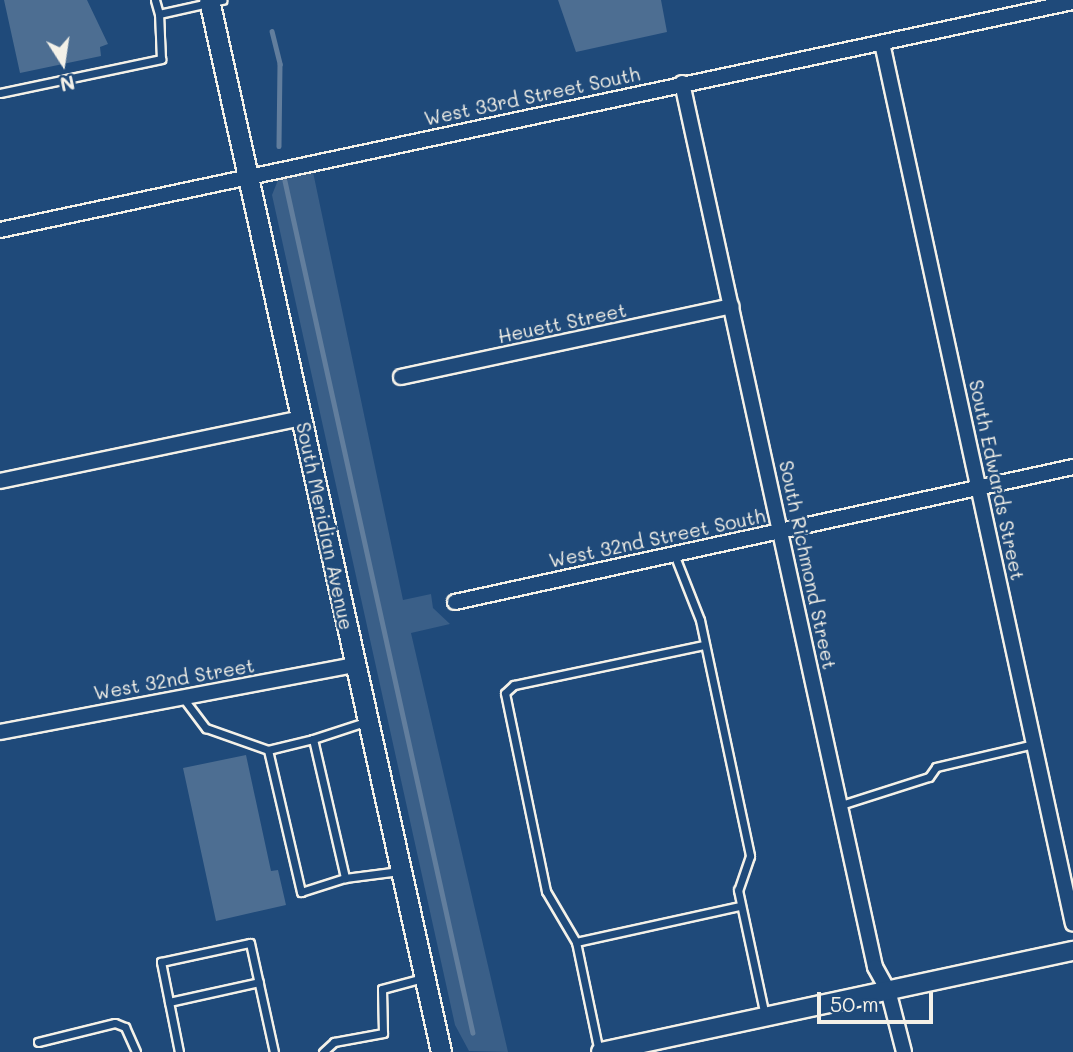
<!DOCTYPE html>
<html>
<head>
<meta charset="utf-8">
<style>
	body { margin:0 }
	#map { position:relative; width:1073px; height:1052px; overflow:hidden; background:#1f4a7a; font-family:Mali,sans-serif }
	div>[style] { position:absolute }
	.green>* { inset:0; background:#3a5f88 }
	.stream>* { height:4.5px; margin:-2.25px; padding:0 2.25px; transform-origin:2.25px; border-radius:2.25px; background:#627e9d }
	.building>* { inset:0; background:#4d6e92 }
	.roads { filter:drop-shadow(2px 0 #f4f1e8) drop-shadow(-2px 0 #f4f1e8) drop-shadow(0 2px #f4f1e8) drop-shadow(0 -2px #f4f1e8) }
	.service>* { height:7px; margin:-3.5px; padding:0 3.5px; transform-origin:3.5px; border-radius:3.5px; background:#1f4a7a }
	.minor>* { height:14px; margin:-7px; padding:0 7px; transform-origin:7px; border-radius:7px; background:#1f4a7a }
	.tertiary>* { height:18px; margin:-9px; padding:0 9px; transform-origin:9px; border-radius:9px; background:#1f4a7a }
	.secondary>* { height:19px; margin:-9.5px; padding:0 9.5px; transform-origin:9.5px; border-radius:9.5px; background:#1f4a7a }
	span { translate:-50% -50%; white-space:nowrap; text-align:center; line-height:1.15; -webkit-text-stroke:5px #1f4a7a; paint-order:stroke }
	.street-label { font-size:19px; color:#f4f1e8 }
	.north { position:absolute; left:28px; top:28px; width:70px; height:70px; -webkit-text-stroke:5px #1f4a7a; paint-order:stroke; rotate:168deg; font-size:19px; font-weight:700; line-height:28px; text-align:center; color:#f4f1e8 }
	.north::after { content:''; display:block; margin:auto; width:24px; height:32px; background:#f4f1e8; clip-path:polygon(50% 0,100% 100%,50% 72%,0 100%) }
	.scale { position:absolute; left:817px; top:992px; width:116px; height:32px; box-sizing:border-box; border:4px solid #f4f1e8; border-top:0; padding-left:9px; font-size:21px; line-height:24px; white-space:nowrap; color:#f4f1e8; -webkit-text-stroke:5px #1f4a7a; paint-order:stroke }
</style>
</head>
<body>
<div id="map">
	<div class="green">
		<div style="clip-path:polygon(313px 172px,403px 600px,431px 594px,433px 608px,450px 624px,411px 633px,508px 1052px,469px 1051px,455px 1025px,272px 195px,278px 180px)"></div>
	</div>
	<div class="stream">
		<div style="left:272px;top:31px;width:34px;rotate:76deg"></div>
		<div style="left:280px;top:64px;width:82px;rotate:90.7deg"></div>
		<div style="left:285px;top:181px;width:872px;rotate:77.56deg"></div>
	</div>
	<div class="building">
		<div style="clip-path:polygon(4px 0,87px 0,108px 44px,100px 47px,101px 56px,20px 73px)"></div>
		<div style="clip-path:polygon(558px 0,661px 0,667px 32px,576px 52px)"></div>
		<div style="clip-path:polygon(246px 755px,271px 871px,278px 870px,286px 905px,216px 921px,183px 768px)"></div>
	</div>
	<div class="roads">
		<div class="service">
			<div style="left:155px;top:0;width:15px;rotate:74deg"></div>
			<div style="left:159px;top:14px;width:65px;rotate:-12.5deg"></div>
			<div style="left:0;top:93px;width:165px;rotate:-11.9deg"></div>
			<div style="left:161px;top:59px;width:45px;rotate:-92.5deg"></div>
			<div style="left:674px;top:554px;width:71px;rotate:68.5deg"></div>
			<div style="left:700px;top:620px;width:241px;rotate:78deg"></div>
			<div style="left:750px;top:856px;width:36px;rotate:109deg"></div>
			<div style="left:738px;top:890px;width:129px;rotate:77.9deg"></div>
			<div style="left:183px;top:698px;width:38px;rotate:53deg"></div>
			<div style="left:206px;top:728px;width:66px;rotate:19.5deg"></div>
			<div style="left:268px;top:750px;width:46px;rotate:-13.7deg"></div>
			<div style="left:365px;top:722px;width:55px;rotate:161.9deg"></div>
			<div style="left:313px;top:739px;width:143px;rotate:77deg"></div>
			<div style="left:345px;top:878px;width:55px;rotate:-7.3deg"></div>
			<div style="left:268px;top:750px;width:146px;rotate:76.9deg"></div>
			<div style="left:301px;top:892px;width:46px;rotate:-17.7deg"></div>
			<div style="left:841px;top:805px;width:92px;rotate:-17.7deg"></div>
			<div style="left:929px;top:777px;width:12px;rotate:-55deg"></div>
			<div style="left:936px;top:767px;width:101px;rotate:-13.2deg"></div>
			<div style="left:576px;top:942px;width:168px;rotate:-12.4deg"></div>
			<div style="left:169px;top:1002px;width:92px;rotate:-12.5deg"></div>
			<div style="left:38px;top:1042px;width:79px;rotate:-13.9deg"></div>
			<div style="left:115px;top:1023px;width:11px;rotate:22deg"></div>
			<div style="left:125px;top:1027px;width:27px;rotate:66deg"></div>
			<div style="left:179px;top:1052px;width:92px;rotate:-101.3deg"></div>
			<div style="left:161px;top:962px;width:91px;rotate:-12.1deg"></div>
			<div style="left:250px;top:943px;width:112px;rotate:77.6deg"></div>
			<div style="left:323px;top:1052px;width:15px;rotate:-42deg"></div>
			<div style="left:334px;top:1042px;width:50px;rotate:-10.4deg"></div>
			<div style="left:383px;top:1033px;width:44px;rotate:-91.3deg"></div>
			<div style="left:382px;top:989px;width:42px;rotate:-15deg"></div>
			<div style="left:599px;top:1052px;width:112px;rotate:-101.8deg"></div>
			<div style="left:576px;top:942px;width:59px;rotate:-120.5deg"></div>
			<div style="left:546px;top:891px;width:202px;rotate:-101.7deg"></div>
			<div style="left:505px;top:693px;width:12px;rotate:-42deg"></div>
			<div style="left:514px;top:685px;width:194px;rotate:-11.9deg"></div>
		</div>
		<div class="minor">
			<div style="left:882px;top:43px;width:901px;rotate:77.77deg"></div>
			<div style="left:682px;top:83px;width:905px;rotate:77.68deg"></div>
			<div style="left:875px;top:967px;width:26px;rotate:61deg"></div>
			<div style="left:888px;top:990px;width:64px;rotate:75.5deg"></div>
			<div style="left:0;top:230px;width:1097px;rotate:-12deg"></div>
			<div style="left:401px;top:377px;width:338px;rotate:-12.1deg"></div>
			<div style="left:0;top:481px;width:308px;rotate:-11.8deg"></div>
			<div style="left:455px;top:602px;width:633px;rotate:-12.32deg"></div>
			<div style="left:0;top:732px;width:361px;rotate:-10.7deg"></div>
		</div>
		<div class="tertiary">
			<div style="left:601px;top:1052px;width:483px;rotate:-12.1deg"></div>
		</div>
		<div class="secondary">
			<div style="left:209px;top:0;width:1077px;rotate:77.56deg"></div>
		</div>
	</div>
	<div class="street-label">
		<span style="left:532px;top:96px;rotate:-12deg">West 33rd Street South</span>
		<span style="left:562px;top:323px;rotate:-12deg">Heuett Street</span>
		<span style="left:997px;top:480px;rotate:78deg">South Edwards Street</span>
		<span style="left:325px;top:526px;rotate:78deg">South Meridian Avenue</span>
		<span style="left:657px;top:538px;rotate:-12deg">West 32nd Street South</span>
		<span style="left:808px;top:565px;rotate:78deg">South Richmond Street</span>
		<span style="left:174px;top:679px;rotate:-10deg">West 32nd Street</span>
	</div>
	<div class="north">N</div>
	<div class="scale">50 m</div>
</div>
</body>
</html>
